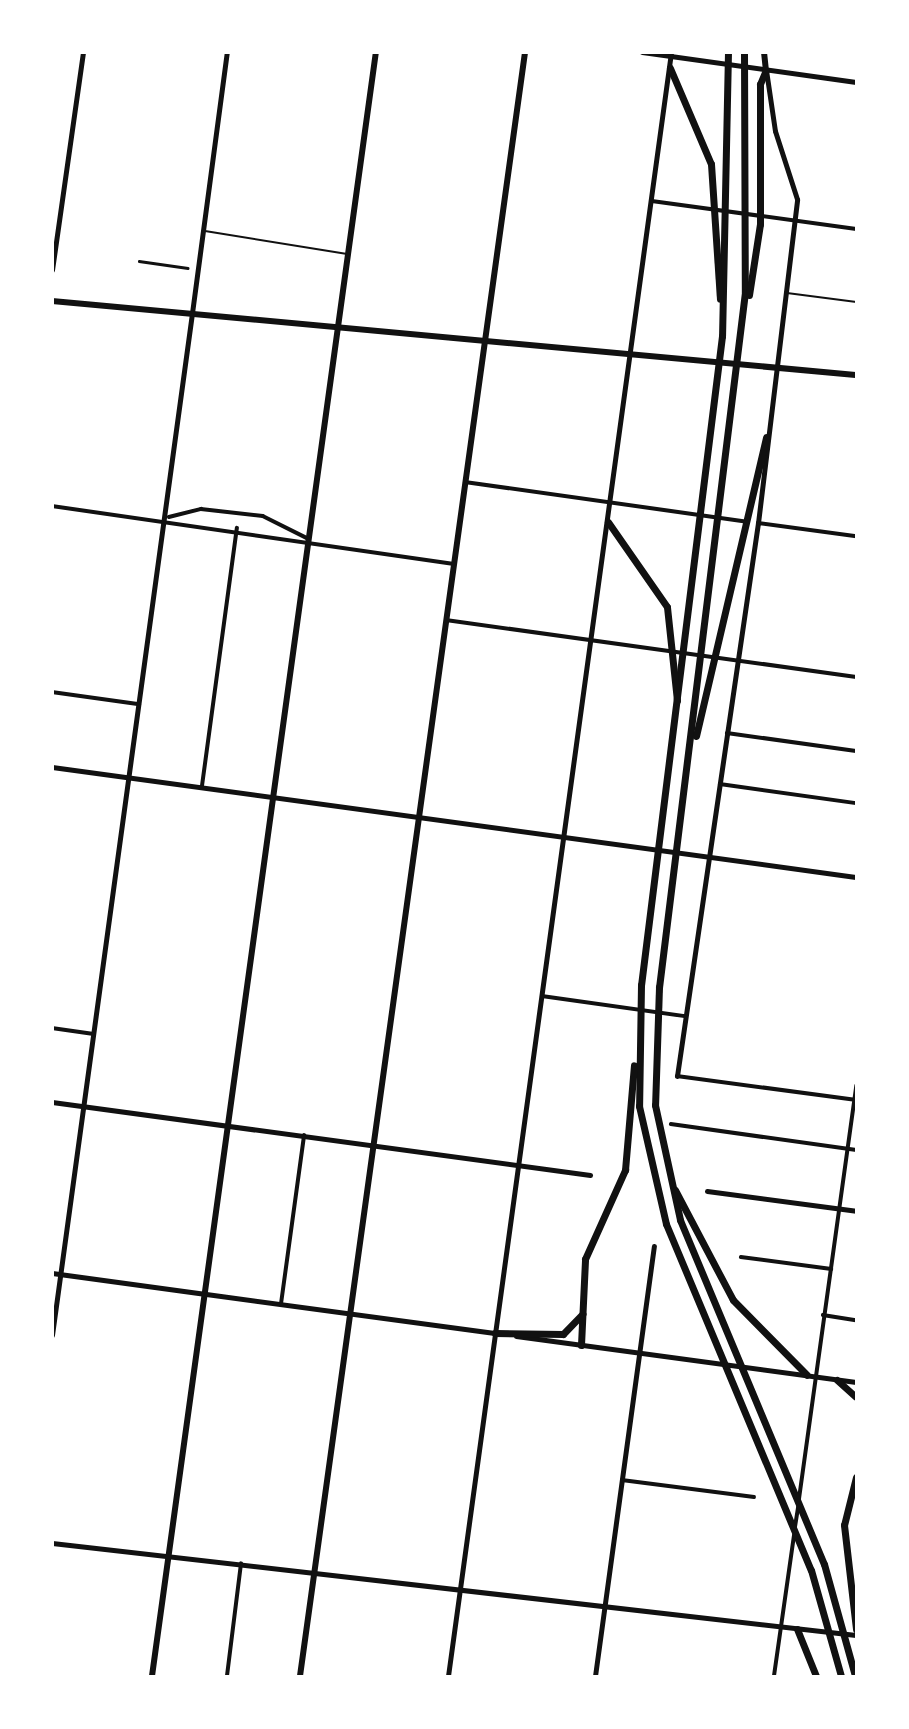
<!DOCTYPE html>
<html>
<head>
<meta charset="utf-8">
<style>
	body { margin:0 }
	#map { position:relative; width:909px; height:1729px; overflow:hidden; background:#fff; font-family:"Varela Round",sans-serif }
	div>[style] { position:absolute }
	.service>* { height:2px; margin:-1px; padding:0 1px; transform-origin:1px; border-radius:1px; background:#111 }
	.pedestrian>* { height:2.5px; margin:-1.25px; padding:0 1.25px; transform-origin:1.25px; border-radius:1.25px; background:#111 }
	.minor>* { height:3.5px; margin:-1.75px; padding:0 1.75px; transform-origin:1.75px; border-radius:1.75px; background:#111 }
	.tertiary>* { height:5px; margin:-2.5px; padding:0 2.5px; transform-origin:2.5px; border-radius:2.5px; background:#111 }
	.secondary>* { height:5px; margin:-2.5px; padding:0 2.5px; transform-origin:2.5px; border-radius:2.5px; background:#111 }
	.primary>* { height:6px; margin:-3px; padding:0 3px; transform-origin:3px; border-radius:3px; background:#111 }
	.motorway>* { height:7px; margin:-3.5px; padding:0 3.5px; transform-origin:3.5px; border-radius:3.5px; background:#111 }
	span { translate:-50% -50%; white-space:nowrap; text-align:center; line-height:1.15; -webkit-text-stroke:5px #fff; paint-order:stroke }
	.frame { position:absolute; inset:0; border:54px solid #fff; pointer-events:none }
</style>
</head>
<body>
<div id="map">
	<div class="service">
		<div style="left:205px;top:231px;width:144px;rotate:9.2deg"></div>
		<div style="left:787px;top:293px;width:70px;rotate:7.4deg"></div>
	</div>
	<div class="pedestrian">
		<div style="left:139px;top:261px;width:49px;rotate:8.1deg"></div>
	</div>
	<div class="minor">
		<div style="left:652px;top:201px;width:206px;rotate:7.8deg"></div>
		<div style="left:465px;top:482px;width:281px;rotate:8deg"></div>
		<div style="left:52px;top:506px;width:406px;rotate:8.2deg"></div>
		<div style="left:169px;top:517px;width:33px;rotate:-14deg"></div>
		<div style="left:201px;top:509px;width:62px;rotate:6.4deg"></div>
		<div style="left:263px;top:516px;width:49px;rotate:26.6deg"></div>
		<div style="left:758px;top:523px;width:99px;rotate:7.6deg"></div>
		<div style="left:446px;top:620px;width:414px;rotate:7.9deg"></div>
		<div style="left:52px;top:692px;width:88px;rotate:7.9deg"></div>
		<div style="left:727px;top:733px;width:130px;rotate:7.9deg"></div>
		<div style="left:720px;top:784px;width:137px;rotate:8deg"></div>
		<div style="left:202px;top:786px;width:260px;rotate:-82.3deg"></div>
		<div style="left:542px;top:996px;width:144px;rotate:8deg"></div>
		<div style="left:52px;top:1028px;width:42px;rotate:8.1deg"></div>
		<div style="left:677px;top:1076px;width:181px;rotate:7.6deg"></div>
		<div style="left:671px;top:1124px;width:187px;rotate:8deg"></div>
		<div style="left:741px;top:1257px;width:91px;rotate:7.6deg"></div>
		<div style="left:281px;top:1304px;width:170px;rotate:-82.2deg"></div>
		<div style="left:823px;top:1315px;width:33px;rotate:9deg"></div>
		<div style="left:622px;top:1480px;width:133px;rotate:7.3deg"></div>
		<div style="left:799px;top:1499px;width:417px;rotate:-82.1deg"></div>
		<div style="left:795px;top:1527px;width:20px;rotate:-81deg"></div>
		<div style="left:227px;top:1676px;width:113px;rotate:-82.9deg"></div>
		<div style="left:774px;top:1676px;width:142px;rotate:-81.9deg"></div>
	</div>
	<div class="tertiary">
		<div style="left:642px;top:52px;width:216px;rotate:8deg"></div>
		<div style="left:52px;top:270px;width:220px;rotate:-81.9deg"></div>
		<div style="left:192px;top:313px;width:263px;rotate:-82.4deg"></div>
		<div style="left:52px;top:767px;width:811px;rotate:7.79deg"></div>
		<div style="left:677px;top:1076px;width:559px;rotate:-81.67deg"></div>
		<div style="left:758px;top:523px;width:326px;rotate:-83.1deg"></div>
		<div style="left:797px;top:199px;width:71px;rotate:-107.9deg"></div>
		<div style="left:775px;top:131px;width:62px;rotate:-98.4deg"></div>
		<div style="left:52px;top:1102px;width:543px;rotate:7.73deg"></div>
		<div style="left:707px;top:1191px;width:150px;rotate:7.6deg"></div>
		<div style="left:52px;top:1273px;width:155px;rotate:7.8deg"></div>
		<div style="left:448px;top:1676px;width:1639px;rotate:-82.18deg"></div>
		<div style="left:595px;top:1676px;width:434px;rotate:-82.2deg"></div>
	</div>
	<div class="secondary">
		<div style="left:206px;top:1294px;width:293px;rotate:7.7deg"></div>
		<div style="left:52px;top:1335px;width:1032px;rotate:-82.2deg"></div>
		<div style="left:516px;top:1336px;width:343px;rotate:7.7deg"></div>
		<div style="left:52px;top:1543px;width:809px;rotate:6.53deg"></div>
	</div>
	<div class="primary">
		<div style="left:764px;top:52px;width:18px;rotate:84deg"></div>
		<div style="left:52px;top:301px;width:807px;rotate:5.26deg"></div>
		<div style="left:152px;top:1676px;width:1639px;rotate:-82.15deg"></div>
		<div style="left:300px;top:1676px;width:1640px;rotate:-82.11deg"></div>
	</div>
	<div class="motorway">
		<div style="left:728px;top:52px;width:284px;rotate:91.2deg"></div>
		<div style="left:722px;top:336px;width:654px;rotate:97.11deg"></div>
		<div style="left:641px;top:985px;width:121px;rotate:90.9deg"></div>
		<div style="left:639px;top:1106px;width:121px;rotate:77.1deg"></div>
		<div style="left:666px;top:1224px;width:375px;rotate:67.3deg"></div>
		<div style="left:811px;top:1570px;width:110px;rotate:74.2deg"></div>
		<div style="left:744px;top:52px;width:240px;rotate:89.8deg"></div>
		<div style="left:745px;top:292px;width:700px;rotate:97.05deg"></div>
		<div style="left:659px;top:987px;width:118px;rotate:91.9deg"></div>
		<div style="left:655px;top:1105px;width:118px;rotate:77.7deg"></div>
		<div style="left:680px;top:1220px;width:373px;rotate:67.3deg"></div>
		<div style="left:824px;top:1564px;width:116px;rotate:74.5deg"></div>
		<div style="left:670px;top:68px;width:104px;rotate:66.9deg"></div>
		<div style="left:711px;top:164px;width:135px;rotate:86.2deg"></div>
		<div style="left:749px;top:295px;width:72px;rotate:-81.2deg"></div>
		<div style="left:760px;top:224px;width:140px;rotate:-90deg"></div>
		<div style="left:760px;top:84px;width:15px;rotate:-67deg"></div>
		<div style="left:608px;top:522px;width:103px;rotate:55.2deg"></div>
		<div style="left:667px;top:607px;width:94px;rotate:83.9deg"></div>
		<div style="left:696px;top:736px;width:307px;rotate:-76.8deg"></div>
		<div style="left:675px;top:1190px;width:124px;rotate:62.2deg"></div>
		<div style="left:733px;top:1300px;width:105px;rotate:45.4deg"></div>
		<div style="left:495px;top:1333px;width:68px;rotate:0.8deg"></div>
		<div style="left:563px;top:1334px;width:28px;rotate:-46deg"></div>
		<div style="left:581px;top:1345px;width:86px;rotate:-87.3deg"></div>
		<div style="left:585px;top:1259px;width:98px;rotate:-65.8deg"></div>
		<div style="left:625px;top:1170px;width:105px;rotate:-85.1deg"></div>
		<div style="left:837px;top:1380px;width:25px;rotate:42deg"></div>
		<div style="left:856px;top:1477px;width:49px;rotate:104deg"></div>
		<div style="left:844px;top:1525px;width:105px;rotate:83.4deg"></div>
		<div style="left:797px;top:1629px;width:51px;rotate:68deg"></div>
	</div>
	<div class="frame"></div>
</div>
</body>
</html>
